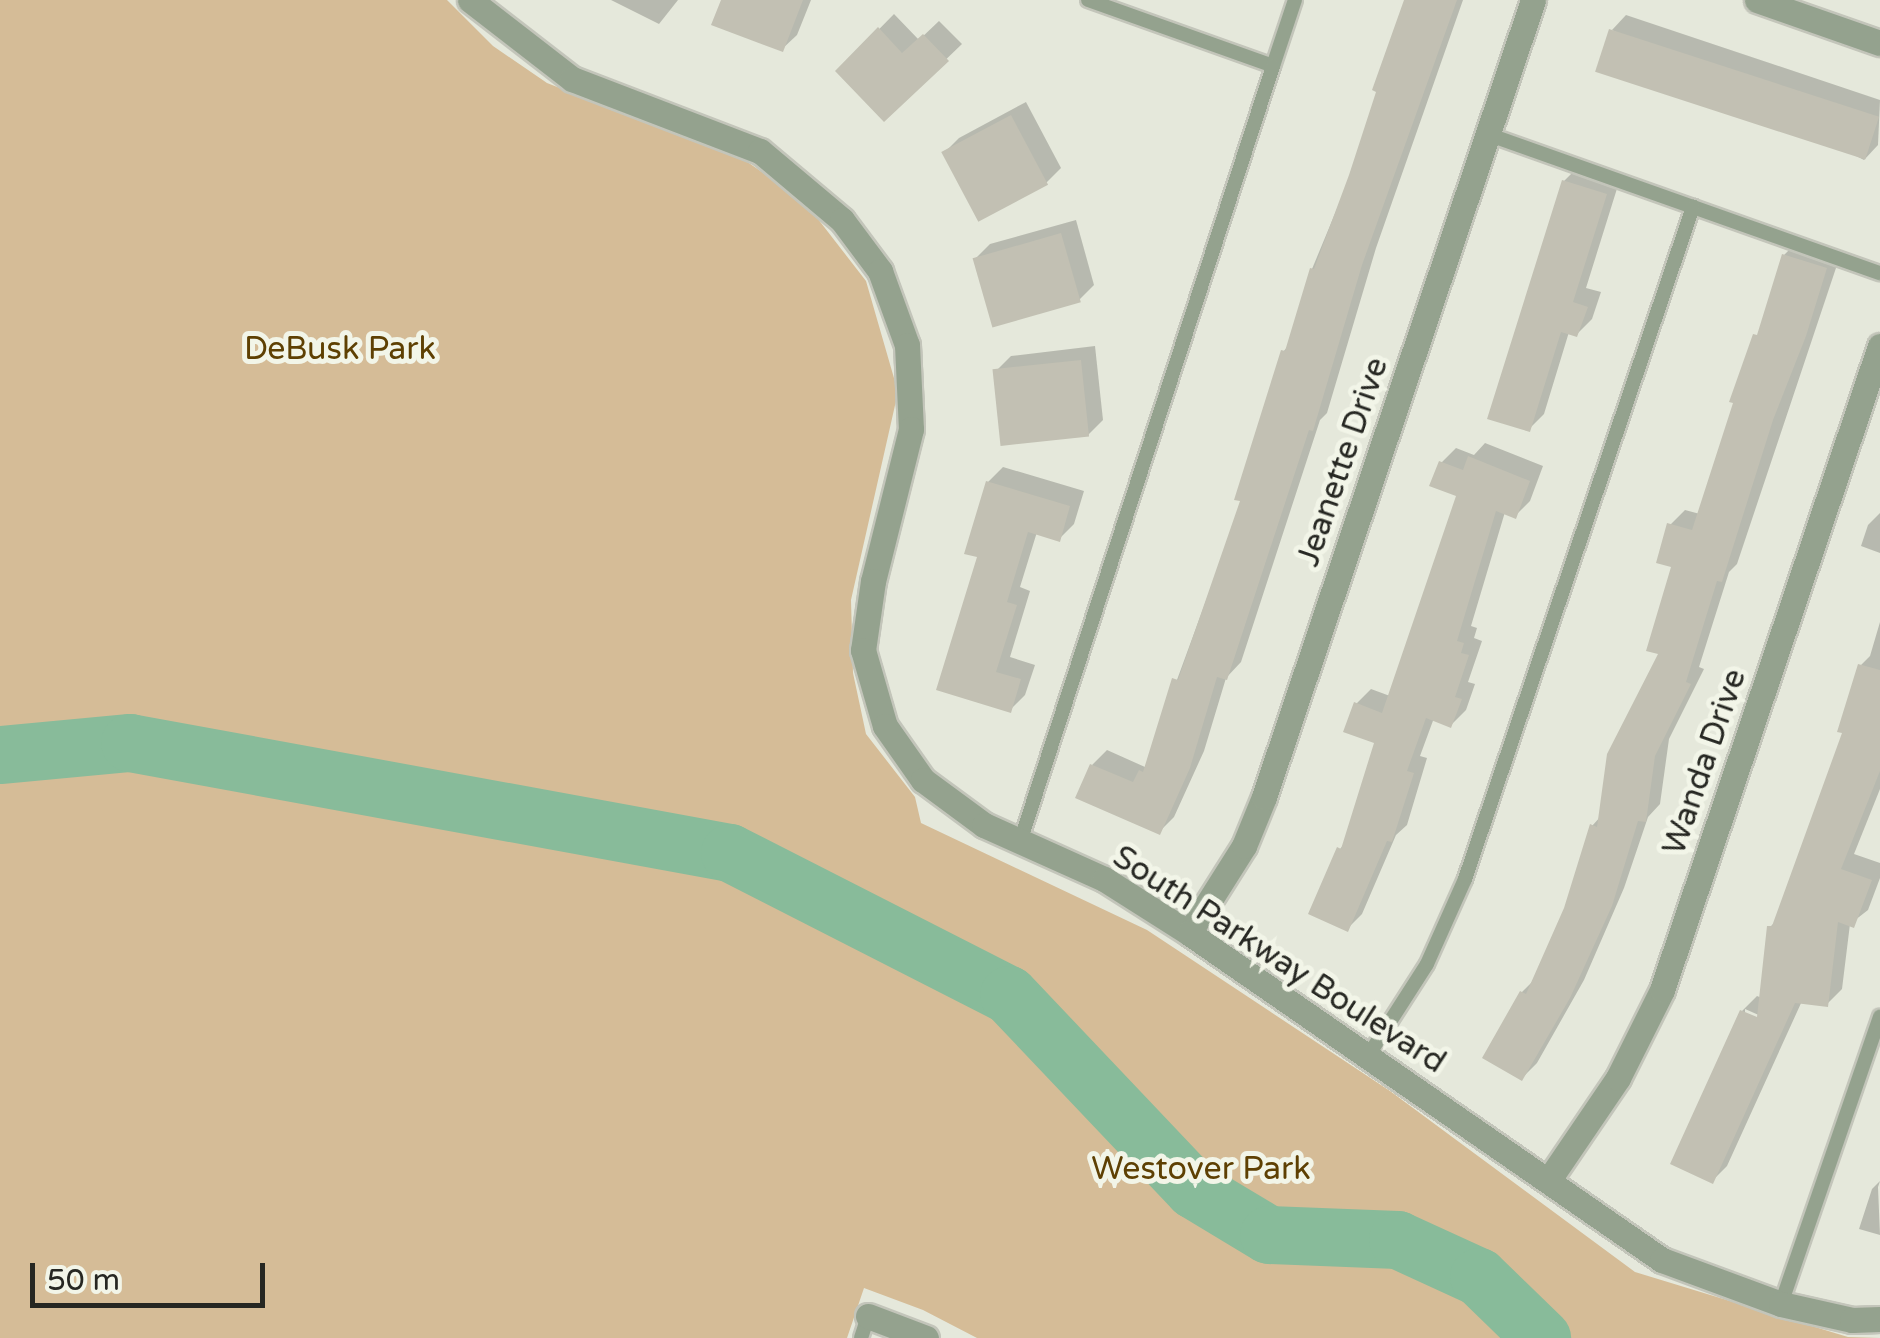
<!DOCTYPE html>
<html>
<head>
<meta charset="utf-8">
<style>
	body { margin:0 }
	#map { position:relative; width:1880px; height:1338px; overflow:hidden; background:#e5e8db; font-family:"Varela Round",sans-serif }
	div>[style] { position:absolute }
	.green>* { inset:0; background:#d5bc97 }
	.shadow>* { inset:0; background:#0003 }
	.river>* { height:58px; margin:-29px; padding:0 29px; transform-origin:29px; border-radius:29px; background:#88bb9a }
	.building>* { inset:0; background:#c2c0b3; transform-origin:0 0 }
	.roads { filter:drop-shadow(2px 0 #c3c5ba) drop-shadow(-2px 0 #c3c5ba) drop-shadow(0 2px #c3c5ba) drop-shadow(0 -2px #c3c5ba) }
	.service>* { height:14px; margin:-7px; padding:0 7px; transform-origin:7px; border-radius:7px; background:#94a28e }
	.minor>* { height:25px; margin:-12.5px; padding:0 12.5px; transform-origin:12.5px; border-radius:12.5px; background:#94a28e }
	.tertiary>* { height:25px; margin:-12.5px; padding:0 12.5px; transform-origin:12.5px; border-radius:12.5px; background:#94a28e }
	span { translate:-50% -50%; white-space:nowrap; text-align:center; line-height:1.15; -webkit-text-stroke:10px #f2f5e8; paint-order:stroke }
	.park-label { font-size:32px; color:#5e4003 }
	.street-label { font-size:32px; color:#262722 }
	.scale { position:absolute; left:30px; top:1263px; width:235px; height:45px; box-sizing:border-box; border:5px solid #262722; border-top:0; padding-left:12px; font-size:30px; line-height:35px; white-space:nowrap; color:#262722; -webkit-text-stroke:8px #f2f5e8; paint-order:stroke }
</style>
</head>
<body>
<div id="map">
	<div class="green">
		<div style="clip-path:polygon(0 0,447px 0,493px 46px,547px 83px,746px 161px,804px 201px,866px 281px,898px 392px,851px 600px,853px 673px,866px 734px,915px 797px,921px 823px,1147px 930px,1390px 1091px,1635px 1272px,1848px 1337px,1880px 1338px,977px 1338px,923px 1310px,864px 1288px,847px 1338px,0 1338px)"></div>
	</div>
	<div class="shadow">
		<div style="clip-path:polygon(611px 0,678px 0,659px 24px)"></div>
		<div style="clip-path:polygon(724px 0,811px 0,797px 35px,782px 49px)"></div>
		<div style="clip-path:polygon(1407px 0,1463px 0,1376px 248px,1327px 413px,1320px 420px,1241px 662px,1226px 678px,1204px 751px,1174px 817px,1159px 832px,1092px 765px,1107px 750px,1145px 767px,1243px 500px,1283px 352px,1289px 345px,1312px 269px,1351px 175px)"></div>
		<div style="clip-path:polygon(894px 14px,919px 40px,939px 21px,962px 44px,884px 119px,838px 71px)"></div>
		<div style="clip-path:polygon(1626px 15px,1880px 100px,1878px 145px,1864px 160px,1612px 30px)"></div>
		<div style="clip-path:polygon(1026px 102px,1061px 168px,1046px 183px,944px 153px,959px 138px)"></div>
		<div style="clip-path:polygon(1579px 166px,1620px 179px,1586px 288px,1601px 292px,1592px 319px,1577px 334px,1569px 332px,1544px 414px,1529px 429px,1564px 181px)"></div>
		<div style="clip-path:polygon(1076px 220px,1094px 285px,1079px 300px,975px 259px,990px 244px)"></div>
		<div style="clip-path:polygon(1799px 240px,1841px 253px,1737px 564px,1729px 572px,1699px 667px,1704px 669px,1669px 739px,1660px 804px,1648px 817px,1624px 888px,1584px 980px,1537px 1063px,1522px 1078px,1522px 992px,1535px 979px,1566px 909px,1592px 826px,1601px 816px,1661px 653px,1674px 565px,1670px 525px,1685px 510px,1700px 514px,1784px 255px)"></div>
		<div style="clip-path:polygon(1095px 346px,1103px 420px,1088px 435px,996px 371px,1011px 356px)"></div>
		<div style="clip-path:polygon(1485px 443px,1543px 466px,1530px 501px,1515px 516px,1505px 512px,1471px 626px,1477px 628px,1474px 638px,1482px 641px,1468px 682px,1475px 684px,1466px 710px,1451px 725px,1434px 718px,1420px 756px,1427px 758px,1407px 825px,1396px 835px,1362px 914px,1347px 929px,1340px 849px,1346px 842px,1377px 742px,1356px 704px,1371px 689px,1390px 696px,1459px 495px,1441px 463px,1456px 448px,1474px 455px)"></div>
		<div style="clip-path:polygon(1003px 467px,1084px 491px,1074px 524px,1059px 539px,1037px 532px,1020px 587px,1030px 591px,1010px 657px,1035px 665px,1025px 695px,1010px 710px,939px 688px,980px 556px,988px 482px)"></div>
		<div style="clip-path:polygon(1880px 513px,1880px 553px,1861px 546px,1868px 525px)"></div>
		<div style="clip-path:polygon(evenodd,1880px 622px,1880px 789px,1854px 854px,1880px 863px,1880px 878px,1868px 910px,1850px 924px,1842px 989px,1827px 1004px,1802px 1001px,1727px 1166px,1712px 1181px,1742px 1011px,1757px 996px,1762px 998px,1770px 927px,1777px 920px,1845px 732px,1861px 665px,1870px 656px,1880px 622px,1745px 1009px,1770px 1020px,1745px 1015px,1745px 1009px)"></div>
		<div style="clip-path:polygon(1880px 1181px,1878px 1187px,1880px 1235px,1859px 1229px,1872px 1189px)"></div>
	</div>
	<div class="river">
		<div style="left:0;top:755px;width:131px;rotate:-5.3deg"></div>
		<div style="left:130px;top:743px;width:610px;rotate:10.39deg"></div>
		<div style="left:730px;top:853px;width:313px;rotate:27deg"></div>
		<div style="left:1009px;top:995px;width:269px;rotate:46.5deg"></div>
		<div style="left:1194px;top:1190px;width:87px;rotate:31deg"></div>
		<div style="left:1269px;top:1235px;width:129px;rotate:2.2deg"></div>
		<div style="left:1398px;top:1240px;width:89px;rotate:24.6deg"></div>
		<div style="left:1479px;top:1277px;width:88px;rotate:44.1deg"></div>
	</div>
	<div class="building">
		<div style="clip-path:polygon(721px 0,803px 0,783px 52px,711px 25px)"></div>
		<div style="clip-path:polygon(1404px 0,1457px 0,1362px 265px,1313px 431px,1309px 430px,1227px 680px,1217px 677px,1190px 768px,1160px 835px,1075px 798px,1090px 764px,1133px 782px,1139px 770px,1143px 772px,1172px 678px,1178px 680px,1240px 501px,1234px 500px,1281px 350px,1285px 351px,1310px 268px,1314px 269px,1349px 175px,1376px 92px,1372px 90px)"></div>
		<div style="clip-path:polygon(878px 27px,902px 53px,923px 34px,949px 61px,884px 122px,835px 71px)"></div>
		<div style="left:1609px;top:29px;width:284px;height:45px;rotate:18deg"></div>
		<div style="left:1011px;top:115px;width:79px;height:79px;rotate:62deg"></div>
		<div style="clip-path:polygon(1562px 180px,1607px 194px,1573px 302px,1588px 307px,1577px 337px,1561px 332px,1530px 432px,1487px 419px)"></div>
		<div style="left:1061px;top:233px;width:72px;height:92px;rotate:74deg"></div>
		<div style="clip-path:polygon(1782px 254px,1827px 268px,1806px 336px,1773px 420px,1722px 582px,1717px 581px,1686px 682px,1691px 684px,1655px 756px,1646px 822px,1638px 821px,1612px 906px,1570px 998px,1522px 1081px,1482px 1058px,1520px 991px,1526px 994px,1564px 908px,1590px 824px,1597px 827px,1607px 754px,1658px 654px,1646px 651px,1671px 567px,1656px 563px,1667px 523px,1692px 530px,1733px 403px,1729px 402px,1753px 334px,1757px 335px)"></div>
		<div style="left:1081px;top:360px;width:77px;height:89px;rotate:84deg"></div>
		<div style="clip-path:polygon(1468px 456px,1530px 481px,1516px 519px,1496px 511px,1457px 641px,1464px 643px,1461px 653px,1469px 655px,1455px 697px,1462px 699px,1451px 728px,1426px 718px,1407px 771px,1414px 773px,1392px 842px,1387px 841px,1348px 932px,1308px 914px,1337px 847px,1341px 849px,1374px 743px,1343px 732px,1354px 702px,1382px 713px,1456px 496px,1429px 486px,1439px 461px,1463px 470px)"></div>
		<div style="clip-path:polygon(986px 481px,1070px 506px,1060px 542px,1028px 532px,1007px 602px,1017px 605px,996px 672px,1021px 679px,1011px 713px,936px 690px,977px 557px,964px 554px)"></div>
		<div style="clip-path:polygon(1858px 664px,1880px 670px,1880px 771px,1841px 869px,1872px 880px,1854px 928px,1838px 922px,1828px 1007px,1795px 1003px,1713px 1184px,1670px 1164px,1740px 1010px,1757px 1017px,1767px 926px,1772px 926px,1842px 733px,1837px 732px)"></div>
	</div>
	<div class="roads">
		<div class="service">
			<div style="left:1088px;top:0;width:196px;rotate:19.6deg"></div>
			<div style="left:1273px;top:66px;width:70px;rotate:-71.6deg"></div>
			<div style="left:1487px;top:134px;width:417px;rotate:19.5deg"></div>
			<div style="left:1020px;top:842px;width:816px;rotate:-71.94deg"></div>
			<div style="left:1368px;top:1056px;width:109px;rotate:-57.3deg"></div>
			<div style="left:1427px;top:964px;width:93px;rotate:-65.9deg"></div>
			<div style="left:1465px;top:879px;width:710px;rotate:-71.26deg"></div>
			<div style="left:1781px;top:1304px;width:304px;rotate:-71deg"></div>
			<div style="left:861px;top:1338px;width:23px;rotate:-72deg"></div>
		</div>
		<div class="minor">
			<div style="left:1757px;top:0;width:130px;rotate:19.3deg"></div>
			<div style="left:1189px;top:933px;width:103px;rotate:-57.7deg"></div>
			<div style="left:1244px;top:846px;width:53px;rotate:-67.8deg"></div>
			<div style="left:1264px;top:797px;width:841px;rotate:-71.35deg"></div>
			<div style="left:1550px;top:1178px;width:121px;rotate:-55.8deg"></div>
			<div style="left:1618px;top:1078px;width:98px;rotate:-63.4deg"></div>
			<div style="left:1662px;top:990px;width:680px;rotate:-71.3deg"></div>
			<div style="left:868px;top:1316px;width:62px;rotate:20.8deg"></div>
		</div>
		<div class="tertiary">
			<div style="left:470px;top:0;width:129px;rotate:37.8deg"></div>
			<div style="left:572px;top:79px;width:201px;rotate:21deg"></div>
			<div style="left:760px;top:151px;width:107px;rotate:40.1deg"></div>
			<div style="left:842px;top:220px;width:64px;rotate:53.3deg"></div>
			<div style="left:880px;top:271px;width:79px;rotate:70deg"></div>
			<div style="left:907px;top:345px;width:84px;rotate:87.3deg"></div>
			<div style="left:911px;top:429px;width:157px;rotate:104deg"></div>
			<div style="left:873px;top:581px;width:70px;rotate:98.2deg"></div>
			<div style="left:863px;top:650px;width:79px;rotate:73.9deg"></div>
			<div style="left:885px;top:726px;width:66px;rotate:54.9deg"></div>
			<div style="left:923px;top:780px;width:76px;rotate:36.4deg"></div>
			<div style="left:984px;top:825px;width:132px;rotate:24.2deg"></div>
			<div style="left:1104px;top:879px;width:101px;rotate:32.4deg"></div>
			<div style="left:1189px;top:933px;width:575px;rotate:34.66deg"></div>
			<div style="left:1662px;top:1260px;width:127px;rotate:20.3deg"></div>
			<div style="left:1781px;top:1304px;width:73px;rotate:12.7deg"></div>
			<div style="left:1852px;top:1320px;width:28px;rotate:-2deg"></div>
		</div>
	</div>
	<div class="park-label">
		<span style="left:340px;top:349px">DeBusk Park</span>
		<span style="left:1201px;top:1169px">Westover Park</span>
	</div>
	<div class="street-label">
		<span style="left:1343px;top:462px;rotate:-71deg">Jeanette Drive</span>
		<span style="left:1705px;top:762px;rotate:-71deg">Wanda Drive</span>
		<span style="left:1279px;top:960px;rotate:33deg">South Parkway Boulevard</span>
	</div>
	<div class="scale">50 m</div>
</div>
</body>
</html>
